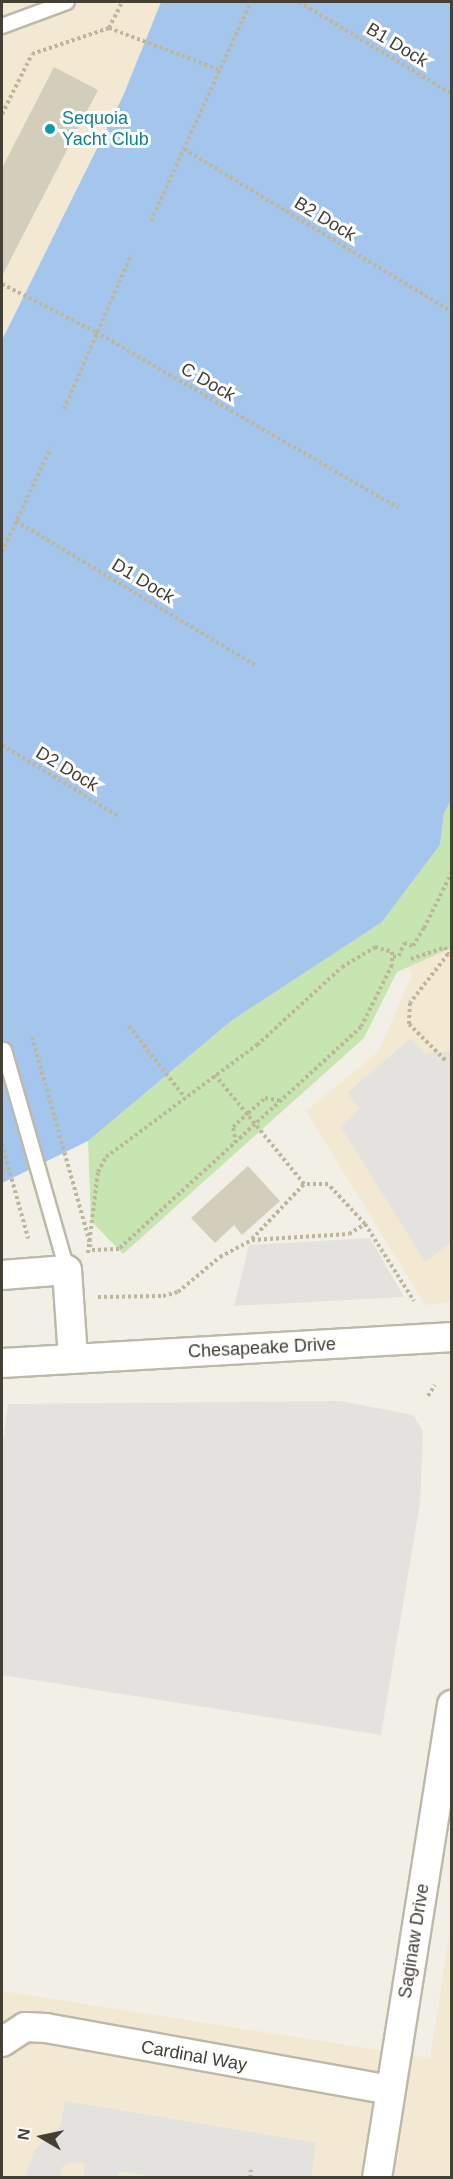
<!DOCTYPE html>
<html>
<head>
<meta charset="utf-8">
<style>
	body { margin:0 }
	#map { position:relative; width:453px; height:2179px; overflow:hidden; background:#f2f0e6; font-family:Helvetica,sans-serif }
	div>[style] { position:absolute }
	.commercial>* { inset:0; background:#f3e9d2 }
	.green>* { inset:0; background:#c6e5b0 }
	.parking>* { inset:0; background:#e3e2de }
	.water>* { inset:0; background:#a4c6ec }
	.building>* { inset:0; background:#d3cdbc }
	.path>* { height:4px; margin-top:-2px; transform-origin:0; background:repeating-linear-gradient(90deg,#beb69b 0 3px,transparent 0 6px) }
	.roads { filter:drop-shadow(2px 0 #bdb9a9) drop-shadow(-2px 0 #bdb9a9) drop-shadow(0 2px #bdb9a9) drop-shadow(0 -2px #bdb9a9) }
	.service>* { height:14px; margin:-7px; padding:0 7px; transform-origin:7px; border-radius:7px; background:#fff }
	.minor>* { height:28px; margin:-14px; padding:0 14px; transform-origin:14px; border-radius:14px; background:#fff }
	.dots>* { width:16px; height:16px; translate:-50% -50%; box-sizing:border-box; border:3px solid #fff; border-radius:50% }
	span { translate:-50% -50%; white-space:nowrap; text-align:center; line-height:1.15; -webkit-text-stroke:6px #fff; paint-order:stroke }
	.street-label { font-size:18px; color:#444035 }
	.culture-label { font-size:18px; color:#0d838f }
	.left { translate:0 -50%; text-align:left }
	.frame { position:absolute; inset:0; border:3px solid #444035; pointer-events:none }
	.north { position:absolute; left:12px; top:2107px; width:60px; height:60px; -webkit-text-stroke:4px #fff; paint-order:stroke; rotate:279deg; font-size:16px; font-weight:700; line-height:24px; text-align:center; color:#444035 }
	.north::after { content:''; display:block; margin:auto; width:21px; height:27px; background:#444035; clip-path:polygon(50% 0,100% 100%,50% 72%,0 100%) }
</style>
</head>
<body>
<div id="map">
	<div class="commercial">
		<div style="clip-path:polygon(2px 2px,161px 2px,123px 96px,2px 340px)"></div>
		<div style="clip-path:polygon(451px 799px,451px 1302px,425px 1305px,306px 1111px,378px 1052px,412px 975px,382px 922px)"></div>
		<div style="clip-path:polygon(451px 1924px,451px 2177px,2px 2177px,2px 1991px,430px 2058px)"></div>
	</div>
	<div class="green">
		<div style="clip-path:polygon(451px 799px,451px 948px,397px 972px,364px 1038px,123px 1254px,91px 1221px,88px 1141px,231px 1021px,382px 922px,440px 845px,444px 813px)"></div>
	</div>
	<div class="parking">
		<div style="clip-path:polygon(411px 1038px,425px 1054px,451px 1051px,451px 1242px,425px 1262px,341px 1127px,360px 1109px,347px 1093px)"></div>
		<div style="clip-path:polygon(370px 1238px,404px 1297px,234px 1306px,249px 1245px)"></div>
		<div style="clip-path:polygon(341px 1401px,413px 1415px,423px 1431px,420px 1504px,381px 1735px,2px 1675px,2px 1447px,8px 1404px)"></div>
		<div style="clip-path:polygon(65px 2101px,316px 2143px,311px 2177px,161px 2178px,119px 2171px,117px 2177px,83px 2177px,85px 2163px,70px 2162px,62px 2167px,60px 2177px,25px 2177px,34px 2151px,61px 2125px)"></div>
	</div>
	<div class="water">
		<div style="clip-path:polygon(161px 2px,451px 2px,452px 799px,444px 813px,440px 845px,382px 922px,231px 1021px,88px 1141px,2px 1183px,2px 340px,123px 96px)"></div>
	</div>
	<div class="building">
		<div style="clip-path:polygon(54px 67px,98px 90px,2px 276px,2px 168px)"></div>
		<div style="clip-path:polygon(248px 1166px,280px 1201px,242px 1235px,234px 1225px,215px 1243px,191px 1218px)"></div>
	</div>
	<div class="path">
		<div style="left:299px;top:2px;width:179px;rotate:31deg"></div>
		<div style="left:109px;top:28px;width:119px;rotate:20.7deg"></div>
		<div style="left:2px;top:114px;width:67px;rotate:-63.4deg"></div>
		<div style="left:32px;top:54px;width:81px;rotate:-18.7deg"></div>
		<div style="left:109px;top:28px;width:29px;rotate:-63deg"></div>
		<div style="left:184px;top:149px;width:314px;rotate:31.3deg"></div>
		<div style="left:151px;top:221px;width:241px;rotate:-65.5deg"></div>
		<div style="left:2px;top:284px;width:106px;rotate:27.1deg"></div>
		<div style="left:96px;top:332px;width:350px;rotate:30.2deg"></div>
		<div style="left:64px;top:409px;width:168px;rotate:-66.5deg"></div>
		<div style="left:16px;top:521px;width:279px;rotate:31.1deg"></div>
		<div style="left:2px;top:552px;width:114px;rotate:-65deg"></div>
		<div style="left:2px;top:745px;width:136px;rotate:31.5deg"></div>
		<div style="left:393px;top:957px;width:6px;rotate:-9deg"></div>
		<div style="left:399px;top:956px;width:14px;rotate:-69deg"></div>
		<div style="left:404px;top:943px;width:9px;rotate:18deg"></div>
		<div style="left:413px;top:946px;width:21px;rotate:-59deg"></div>
		<div style="left:424px;top:928px;width:63px;rotate:-63.4deg"></div>
		<div style="left:411px;top:959px;width:36px;rotate:-19deg"></div>
		<div style="left:445px;top:947px;width:8px;rotate:67deg"></div>
		<div style="left:448px;top:954px;width:62px;rotate:127.8deg"></div>
		<div style="left:410px;top:1003px;width:21px;rotate:93deg"></div>
		<div style="left:409px;top:1024px;width:52px;rotate:45deg"></div>
		<div style="left:129px;top:1026px;width:91px;rotate:52.1deg"></div>
		<div style="left:32px;top:1037px;width:218px;rotate:74.3deg"></div>
		<div style="left:236px;top:1143px;width:16px;rotate:-101deg"></div>
		<div style="left:233px;top:1127px;width:21px;rotate:-43deg"></div>
		<div style="left:248px;top:1113px;width:23px;rotate:-41deg"></div>
		<div style="left:265px;top:1098px;width:17px;rotate:10deg"></div>
		<div style="left:2px;top:1144px;width:98px;rotate:74.5deg"></div>
		<div style="left:365px;top:1224px;width:91px;rotate:57.5deg"></div>
		<div style="left:252px;top:1239px;width:76px;rotate:-46.6deg"></div>
		<div style="left:88px;top:1253px;width:82px;rotate:-83deg"></div>
		<div style="left:98px;top:1172px;width:17px;rotate:-62deg"></div>
		<div style="left:106px;top:1157px;width:188px;rotate:-36.6deg"></div>
		<div style="left:257px;top:1045px;width:115px;rotate:-42.5deg"></div>
		<div style="left:342px;top:967px;width:39px;rotate:-31deg"></div>
		<div style="left:375px;top:947px;width:18px;rotate:16deg"></div>
		<div style="left:392px;top:952px;width:13px;rotate:90deg"></div>
		<div style="left:392px;top:965px;width:69px;rotate:116.6deg"></div>
		<div style="left:361px;top:1027px;width:328px;rotate:137.5deg"></div>
		<div style="left:119px;top:1249px;width:27px;rotate:178deg"></div>
		<div style="left:98px;top:1297px;width:65px;rotate:-0.9deg"></div>
		<div style="left:163px;top:1296px;width:16px;rotate:-15deg"></div>
		<div style="left:178px;top:1292px;width:55px;rotate:-39.8deg"></div>
		<div style="left:220px;top:1257px;width:36px;rotate:-28deg"></div>
		<div style="left:252px;top:1240px;width:97px;rotate:-3.5deg"></div>
		<div style="left:349px;top:1234px;width:19px;rotate:-32deg"></div>
		<div style="left:365px;top:1224px;width:54px;rotate:-132.8deg"></div>
		<div style="left:328px;top:1184px;width:24px;rotate:180deg"></div>
		<div style="left:304px;top:1184px;width:141px;rotate:-129.2deg"></div>
		<div style="left:428px;top:1396px;width:13px;rotate:-58deg"></div>
		<div style="left:250px;top:2178px;width:8px;rotate:-83deg"></div>
	</div>
	<div class="roads">
		<div class="service">
			<div style="left:2px;top:26px;width:69px;rotate:-20.3deg"></div>
			<div style="left:4px;top:1050px;width:229px;rotate:74deg"></div>
		</div>
		<div class="minor">
			<div style="left:2px;top:1275px;width:65px;rotate:-4.4deg"></div>
			<div style="left:67px;top:1270px;width:89px;rotate:86.1deg"></div>
			<div style="left:2px;top:1363px;width:451px;rotate:-3.3deg"></div>
			<div style="left:2px;top:2042px;width:27px;rotate:-33deg"></div>
			<div style="left:25px;top:2027px;width:21px;rotate:3deg"></div>
			<div style="left:46px;top:2028px;width:350px;rotate:10.2deg"></div>
			<div style="left:377px;top:2178px;width:479px;rotate:-81deg"></div>
		</div>
	</div>
	<div class="dots">
		<div style="left:50px;top:129px;background:#0f9aa8"></div>
	</div>
	<div class="street-label">
		<span style="left:397px;top:45px;rotate:31deg">B1 Dock</span>
		<span style="left:325px;top:219px;rotate:31deg">B2 Dock</span>
		<span style="left:208px;top:382px;rotate:30deg">C Dock</span>
		<span style="left:143px;top:581px;rotate:31deg">D1 Dock</span>
		<span style="left:67px;top:769px;rotate:31deg">D2 Dock</span>
		<span style="left:262px;top:1348px;rotate:-3deg">Chesapeake Drive</span>
		<span style="left:414px;top:1941px;rotate:-81deg">Saginaw Drive</span>
		<span style="left:194px;top:2056px;rotate:10deg">Cardinal Way</span>
	</div>
	<div class="culture-label">
		<span class="left" style="left:62px;top:129px">Sequoia<br>Yacht Club</span>
	</div>
	<div class="frame"></div>
	<div class="north">N</div>
</div>
</body>
</html>
